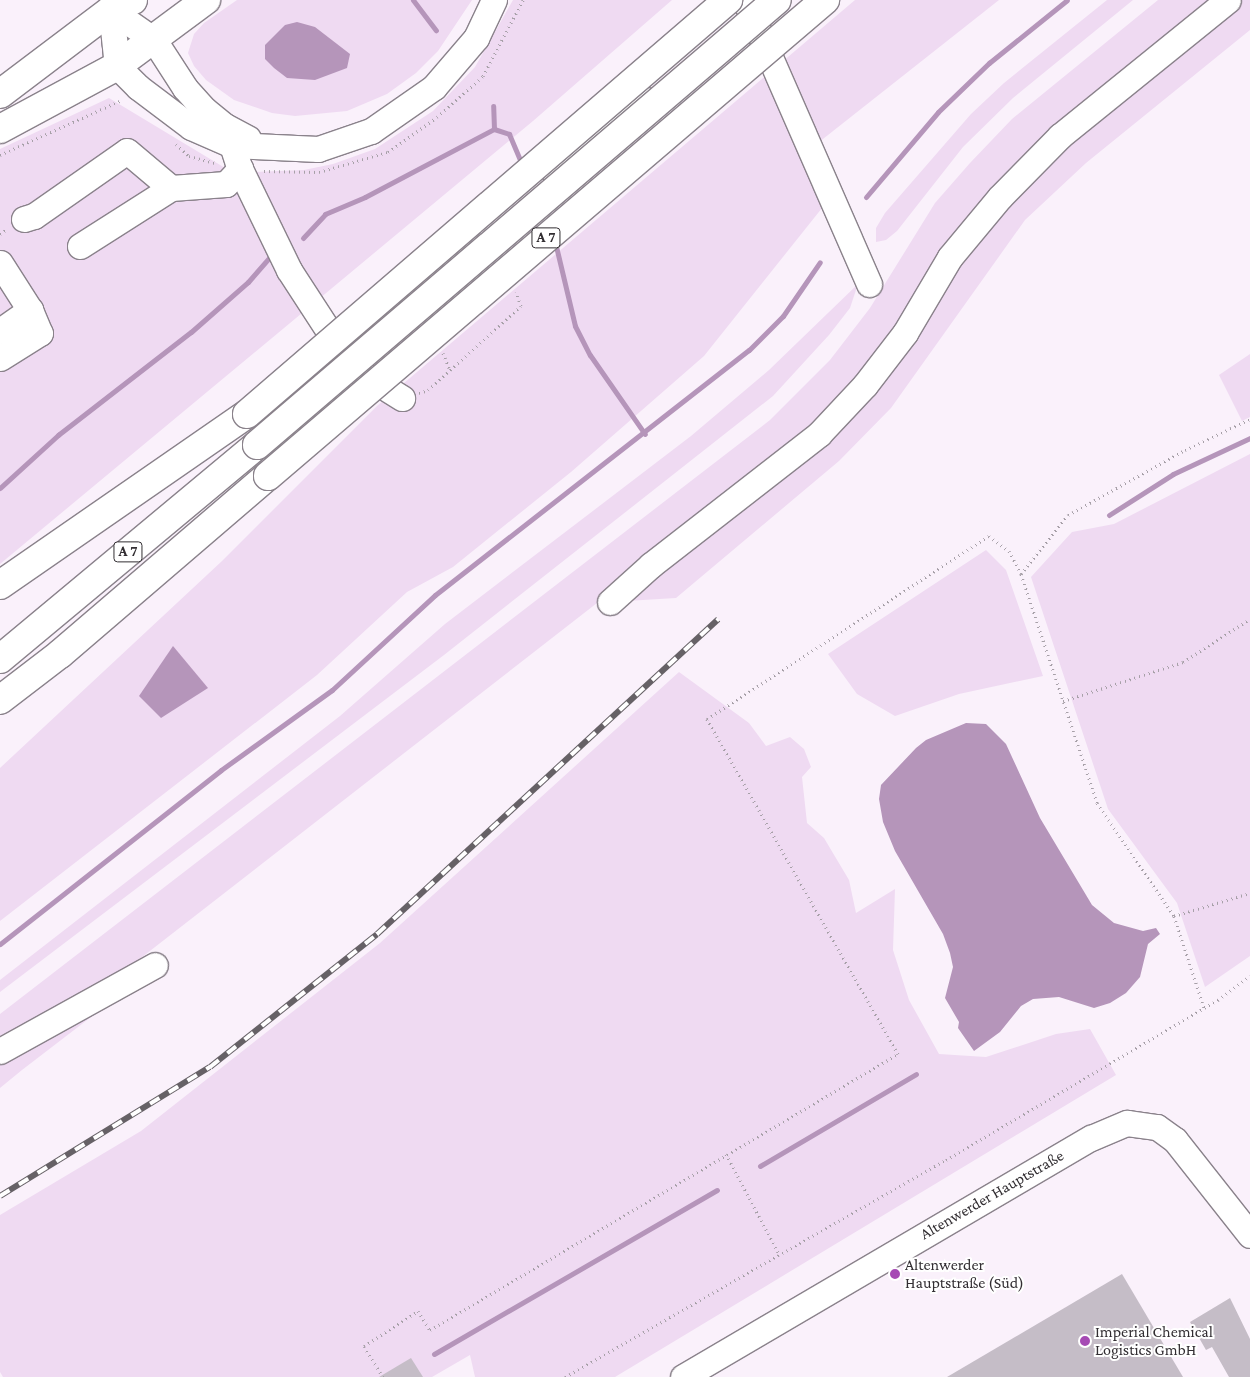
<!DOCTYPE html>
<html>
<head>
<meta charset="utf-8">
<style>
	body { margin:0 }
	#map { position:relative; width:1250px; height:1377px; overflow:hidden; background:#faf1fb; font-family:"Crimson Pro",serif }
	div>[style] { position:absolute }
	.green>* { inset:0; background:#efdaf2 }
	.water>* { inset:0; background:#b595ba }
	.stream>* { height:5px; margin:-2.5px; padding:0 2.5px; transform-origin:2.5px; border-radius:2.5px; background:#b595ba }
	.building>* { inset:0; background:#c5bdc7 }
	.path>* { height:3px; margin-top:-1.5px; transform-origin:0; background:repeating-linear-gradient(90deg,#a7a0a8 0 1px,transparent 0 5px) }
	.roads { filter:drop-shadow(1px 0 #8a828b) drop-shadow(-1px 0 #8a828b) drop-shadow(0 1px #8a828b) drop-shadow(0 -1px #8a828b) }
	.minor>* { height:25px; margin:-12.5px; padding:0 12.5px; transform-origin:12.5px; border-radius:12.5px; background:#fff }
	.major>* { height:28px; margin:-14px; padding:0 14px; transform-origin:14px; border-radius:14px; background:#fff }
	.highway>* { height:28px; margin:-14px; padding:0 14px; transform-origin:14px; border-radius:14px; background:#fff }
	.rail>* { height:5.5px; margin-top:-2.75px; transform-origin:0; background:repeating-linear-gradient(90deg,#fff 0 11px,#666166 0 22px); box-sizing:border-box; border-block:1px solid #666166 }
	.bridges { filter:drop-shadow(1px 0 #8a828b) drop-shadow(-1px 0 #8a828b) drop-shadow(0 1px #8a828b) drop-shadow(0 -1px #8a828b) }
	.highway-bridge>* { height:28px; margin:-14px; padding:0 14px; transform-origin:14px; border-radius:14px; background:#fff }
	.dots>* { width:14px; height:14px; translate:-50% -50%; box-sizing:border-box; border:2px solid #fff; border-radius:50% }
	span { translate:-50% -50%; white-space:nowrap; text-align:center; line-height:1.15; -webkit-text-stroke:4px #fff; paint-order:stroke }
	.shield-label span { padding:1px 4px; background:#fff; border:1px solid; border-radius:4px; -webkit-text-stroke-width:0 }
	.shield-label { font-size:15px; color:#322e32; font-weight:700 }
	.street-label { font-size:16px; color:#322e32 }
	.poi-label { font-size:16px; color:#322e32 }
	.left { translate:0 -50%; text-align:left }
</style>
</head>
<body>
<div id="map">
	<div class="green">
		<div style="clip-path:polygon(237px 0,472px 0,438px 51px,416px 73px,387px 94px,347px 111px,295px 116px,272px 113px,234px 100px,206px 80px,194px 66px,188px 53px,194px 34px,204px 23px)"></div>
		<div style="clip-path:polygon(513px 0,672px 0,533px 121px,0 564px,0 149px,109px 98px,245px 180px,251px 172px,304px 170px,333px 164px,375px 149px,433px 111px,475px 67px)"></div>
		<div style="clip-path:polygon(855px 0,999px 0,809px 150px,830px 198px,704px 356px,571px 472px,453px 567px,407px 592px,317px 675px,0 921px,0 768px,222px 561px,377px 406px)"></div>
		<div style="clip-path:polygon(1107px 0,1133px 0,1013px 98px,963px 147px,897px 231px,886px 240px,876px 242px,876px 228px,885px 213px,971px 114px,1004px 83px)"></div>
		<div style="clip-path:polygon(1158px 0,1222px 0,1070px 123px,843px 403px,669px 547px,137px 961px,0 1039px,0 1014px,770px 420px,830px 360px,870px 308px,935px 203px,970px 163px,1012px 119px)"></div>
		<div style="clip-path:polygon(1228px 0,1250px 0,1250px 30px,1086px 163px,1025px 220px,891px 408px,839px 461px,676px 598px,610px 602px,819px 434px,1000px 197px)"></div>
		<div style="clip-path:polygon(858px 284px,850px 308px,829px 335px,773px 396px,444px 655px,0 992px,0 980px,340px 716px,445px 624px,691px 436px,769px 370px)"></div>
		<div style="clip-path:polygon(1250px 354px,1250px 417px,1242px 421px,1219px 375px)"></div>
		<div style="clip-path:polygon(1250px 454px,1250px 956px,1205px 987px,1177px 903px,1108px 809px,1031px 577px,1072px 532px,1114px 524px)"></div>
		<div style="clip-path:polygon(986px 550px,1006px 570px,1043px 676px,959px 694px,895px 716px,857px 694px,828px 654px)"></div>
		<div style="clip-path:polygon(679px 672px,749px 723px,766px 746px,790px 737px,804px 749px,811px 767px,802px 777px,807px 823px,824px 838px,849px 880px,856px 913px,895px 889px,893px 950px,909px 1000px,939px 1054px,986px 1057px,1056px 1034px,1090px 1029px,1116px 1075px,615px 1377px,475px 1377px,470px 1355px,432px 1377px,3px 1377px,0 1372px,0 1215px,141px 1131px,380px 943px)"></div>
		<div style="clip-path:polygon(121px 994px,22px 1070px,0 1088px,0 1057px)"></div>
	</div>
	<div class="water">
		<div style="clip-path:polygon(297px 22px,315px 27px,350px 54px,347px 68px,315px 80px,287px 78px,274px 68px,265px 59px,265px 45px,285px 25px)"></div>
		<div style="clip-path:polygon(173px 646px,208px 688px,161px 718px,139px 696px)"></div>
		<div style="clip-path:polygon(966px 723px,986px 724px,1006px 744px,1040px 818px,1092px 905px,1114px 923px,1143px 931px,1156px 928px,1160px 934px,1148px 944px,1140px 977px,1126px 993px,1110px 1003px,1094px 1008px,1059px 997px,1033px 999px,1021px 1006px,1000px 1032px,974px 1051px,958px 1028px,959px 1022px,945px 998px,953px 967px,950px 953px,943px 934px,895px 851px,883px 822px,879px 799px,881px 785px,916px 748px,926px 740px)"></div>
	</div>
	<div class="stream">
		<div style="left:413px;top:0;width:38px;rotate:53deg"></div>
		<div style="left:494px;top:129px;width:16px;rotate:18deg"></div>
		<div style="left:509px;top:134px;width:34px;rotate:67deg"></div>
		<div style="left:866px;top:197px;width:111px;rotate:-49.7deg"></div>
		<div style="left:938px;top:112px;width:71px;rotate:-43.9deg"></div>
		<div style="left:989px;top:63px;width:100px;rotate:-38.9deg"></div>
		<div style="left:303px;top:238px;width:33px;rotate:-47deg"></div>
		<div style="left:325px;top:214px;width:43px;rotate:-23deg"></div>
		<div style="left:365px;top:197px;width:146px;rotate:-27.8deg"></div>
		<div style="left:494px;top:129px;width:23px;rotate:-92deg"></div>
		<div style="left:555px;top:242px;width:86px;rotate:76.6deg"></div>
		<div style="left:575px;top:326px;width:33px;rotate:63deg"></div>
		<div style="left:590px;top:355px;width:96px;rotate:55.2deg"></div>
		<div style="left:0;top:488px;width:79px;rotate:-42.4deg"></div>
		<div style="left:58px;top:435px;width:168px;rotate:-37.8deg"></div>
		<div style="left:191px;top:332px;width:76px;rotate:-41.3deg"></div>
		<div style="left:248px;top:282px;width:32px;rotate:-49deg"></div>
		<div style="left:1109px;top:515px;width:76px;rotate:-32.6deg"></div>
		<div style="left:1173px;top:474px;width:85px;rotate:-25.1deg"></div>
		<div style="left:0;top:944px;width:281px;rotate:-38.2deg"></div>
		<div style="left:221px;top:770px;width:137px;rotate:-35.8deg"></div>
		<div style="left:332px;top:690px;width:140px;rotate:-42.7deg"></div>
		<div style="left:435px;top:595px;width:398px;rotate:-38deg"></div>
		<div style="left:749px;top:350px;width:48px;rotate:-45deg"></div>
		<div style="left:783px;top:316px;width:65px;rotate:-55.6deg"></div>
		<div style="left:760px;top:1166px;width:181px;rotate:-30.5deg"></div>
		<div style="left:434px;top:1354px;width:327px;rotate:-30.1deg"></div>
	</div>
	<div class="building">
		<div style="clip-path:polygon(1122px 1274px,1183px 1377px,947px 1377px)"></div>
		<div style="clip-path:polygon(1230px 1298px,1250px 1339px,1250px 1377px,1229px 1377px,1212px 1347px,1206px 1350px,1190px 1322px)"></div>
		<div style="clip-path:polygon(411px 1358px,423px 1377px,379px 1377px)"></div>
	</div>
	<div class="path">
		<div style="left:176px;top:144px;width:18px;rotate:43deg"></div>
		<div style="left:189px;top:156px;width:28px;rotate:15deg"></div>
		<div style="left:0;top:155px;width:134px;rotate:-24.3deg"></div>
		<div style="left:264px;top:171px;width:55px;rotate:1deg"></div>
		<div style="left:319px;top:172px;width:72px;rotate:-16.2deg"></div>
		<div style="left:388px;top:152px;width:60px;rotate:-35.5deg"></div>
		<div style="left:437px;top:117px;width:62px;rotate:-41.7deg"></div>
		<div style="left:483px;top:76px;width:86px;rotate:-62.2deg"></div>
		<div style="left:0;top:234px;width:9px;rotate:-36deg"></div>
		<div style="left:443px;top:353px;width:16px;rotate:68deg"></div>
		<div style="left:419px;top:393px;width:9px;rotate:-18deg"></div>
		<div style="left:428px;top:390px;width:125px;rotate:-42.1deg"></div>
		<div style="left:521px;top:306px;width:15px;rotate:-110deg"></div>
		<div style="left:1021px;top:574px;width:75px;rotate:-51.5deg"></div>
		<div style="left:1068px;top:515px;width:134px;rotate:-29.1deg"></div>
		<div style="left:1185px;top:450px;width:72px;rotate:-25.5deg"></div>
		<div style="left:1063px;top:701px;width:126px;rotate:-18deg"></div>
		<div style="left:1183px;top:662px;width:80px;rotate:-32.7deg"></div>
		<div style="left:1174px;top:916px;width:79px;rotate:-16.8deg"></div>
		<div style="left:726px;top:1154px;width:115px;rotate:62.1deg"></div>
		<div style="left:383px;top:1377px;width:36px;rotate:-122deg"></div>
		<div style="left:364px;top:1346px;width:64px;rotate:-32.9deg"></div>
		<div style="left:418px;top:1311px;width:22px;rotate:58deg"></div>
		<div style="left:430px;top:1330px;width:543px;rotate:-30.53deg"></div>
		<div style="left:898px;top:1054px;width:386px;rotate:-119.7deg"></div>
		<div style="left:707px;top:719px;width:336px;rotate:-33deg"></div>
		<div style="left:989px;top:536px;width:25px;rotate:37deg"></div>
		<div style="left:1009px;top:551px;width:26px;rotate:62deg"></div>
		<div style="left:1021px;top:574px;width:241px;rotate:71.6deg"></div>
		<div style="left:1097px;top:803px;width:137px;rotate:55.7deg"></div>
		<div style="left:1174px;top:916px;width:97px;rotate:71.9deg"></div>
		<div style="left:565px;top:1377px;width:438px;rotate:-29.7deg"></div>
		<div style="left:946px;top:1160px;width:316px;rotate:-30.5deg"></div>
		<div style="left:1218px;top:1000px;width:40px;rotate:-37deg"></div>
	</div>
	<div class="roads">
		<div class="minor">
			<div style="left:745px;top:0;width:310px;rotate:66.4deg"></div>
			<div style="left:111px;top:10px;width:56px;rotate:83.9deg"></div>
			<div style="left:117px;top:66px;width:30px;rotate:45deg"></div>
			<div style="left:138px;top:87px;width:66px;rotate:37deg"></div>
			<div style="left:191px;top:127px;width:45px;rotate:23.7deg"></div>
			<div style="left:232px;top:145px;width:86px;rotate:2.7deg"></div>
			<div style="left:318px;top:149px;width:56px;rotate:-18.8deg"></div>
			<div style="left:371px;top:131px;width:77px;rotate:-34.9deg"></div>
			<div style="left:434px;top:87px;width:65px;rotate:-49.4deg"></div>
			<div style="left:476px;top:38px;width:42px;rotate:-64.7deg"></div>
			<div style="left:111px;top:10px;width:52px;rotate:34.9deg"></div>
			<div style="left:154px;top:40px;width:57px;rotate:57.1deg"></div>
			<div style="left:185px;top:88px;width:30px;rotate:48deg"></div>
			<div style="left:205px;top:110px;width:26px;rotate:39deg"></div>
			<div style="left:225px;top:126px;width:26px;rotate:28deg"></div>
			<div style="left:232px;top:145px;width:25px;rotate:72deg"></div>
			<div style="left:240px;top:169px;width:112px;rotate:64.1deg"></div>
			<div style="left:289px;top:270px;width:116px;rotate:57deg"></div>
			<div style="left:352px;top:367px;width:59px;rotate:31.8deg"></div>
			<div style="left:552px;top:169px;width:115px;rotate:-37.6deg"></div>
			<div style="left:24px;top:219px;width:10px;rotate:-17deg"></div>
			<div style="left:34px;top:216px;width:113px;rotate:-35deg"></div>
			<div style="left:127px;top:151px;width:57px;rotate:40.1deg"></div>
			<div style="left:80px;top:246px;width:108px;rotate:-32.5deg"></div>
			<div style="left:171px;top:188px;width:55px;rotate:-4.2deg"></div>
			<div style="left:226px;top:184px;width:21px;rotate:-47deg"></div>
			<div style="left:0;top:263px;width:56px;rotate:57.4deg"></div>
			<div style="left:30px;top:310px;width:25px;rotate:67deg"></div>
			<div style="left:40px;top:333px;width:47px;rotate:148deg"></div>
			<div style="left:0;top:331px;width:37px;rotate:-35deg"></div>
			<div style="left:610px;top:602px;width:55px;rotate:-42.1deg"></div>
			<div style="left:651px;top:565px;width:213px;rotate:-37.9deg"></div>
			<div style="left:819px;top:434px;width:67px;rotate:-46.8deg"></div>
			<div style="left:865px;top:385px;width:66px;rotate:-52.4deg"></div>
			<div style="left:905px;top:333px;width:88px;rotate:-59.4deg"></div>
			<div style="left:950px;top:257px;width:78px;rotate:-50.2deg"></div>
			<div style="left:1000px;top:197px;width:86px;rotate:-45.5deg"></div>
			<div style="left:1060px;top:136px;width:216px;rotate:-39deg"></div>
			<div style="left:0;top:1051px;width:177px;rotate:-29deg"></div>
			<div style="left:683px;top:1377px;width:473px;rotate:-30.4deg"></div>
			<div style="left:1091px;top:1138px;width:39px;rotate:-23deg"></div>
			<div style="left:1127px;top:1123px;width:30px;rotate:8deg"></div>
			<div style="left:1157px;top:1127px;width:22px;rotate:36deg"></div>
			<div style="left:1175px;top:1140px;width:121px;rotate:51.7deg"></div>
		</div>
		<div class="major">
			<div style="left:0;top:94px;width:139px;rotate:-37.1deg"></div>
			<div style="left:111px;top:10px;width:24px;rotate:-24deg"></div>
			<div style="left:0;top:129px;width:133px;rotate:-28.3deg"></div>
			<div style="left:117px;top:66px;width:111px;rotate:-36.6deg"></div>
		</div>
		<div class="highway">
			<div style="left:0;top:585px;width:300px;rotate:-34.7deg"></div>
			<div style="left:0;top:659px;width:334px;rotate:-39.8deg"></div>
			<div style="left:0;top:700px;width:76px;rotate:-37.5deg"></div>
			<div style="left:60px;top:654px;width:274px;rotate:-40.6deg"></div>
		</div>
	</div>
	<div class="rail">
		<div style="left:0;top:1196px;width:246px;rotate:-31.6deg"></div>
		<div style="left:210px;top:1067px;width:213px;rotate:-38.5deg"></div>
		<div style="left:377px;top:934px;width:464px;rotate:-42.7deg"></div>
	</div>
	<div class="bridges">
		<div class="highway-bridge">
			<div style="left:247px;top:414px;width:635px;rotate:-40.72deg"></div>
			<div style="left:257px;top:445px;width:684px;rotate:-40.56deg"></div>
			<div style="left:268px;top:476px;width:733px;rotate:-40.52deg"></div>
		</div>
	</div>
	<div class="dots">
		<div style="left:895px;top:1274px;background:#a64ab4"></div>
		<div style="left:1085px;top:1341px;background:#a64ab4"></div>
	</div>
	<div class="shield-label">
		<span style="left:546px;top:238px">A 7</span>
		<span style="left:128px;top:552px">A 7</span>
	</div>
	<div class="street-label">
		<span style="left:992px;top:1195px;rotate:-30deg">Altenwerder Hauptstraße</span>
	</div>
	<div class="poi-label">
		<span class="left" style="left:905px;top:1274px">Altenwerder<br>Hauptstraße (Süd)</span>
		<span class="left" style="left:1095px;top:1341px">Imperial Chemical<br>Logistics GmbH</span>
	</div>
</div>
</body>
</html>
